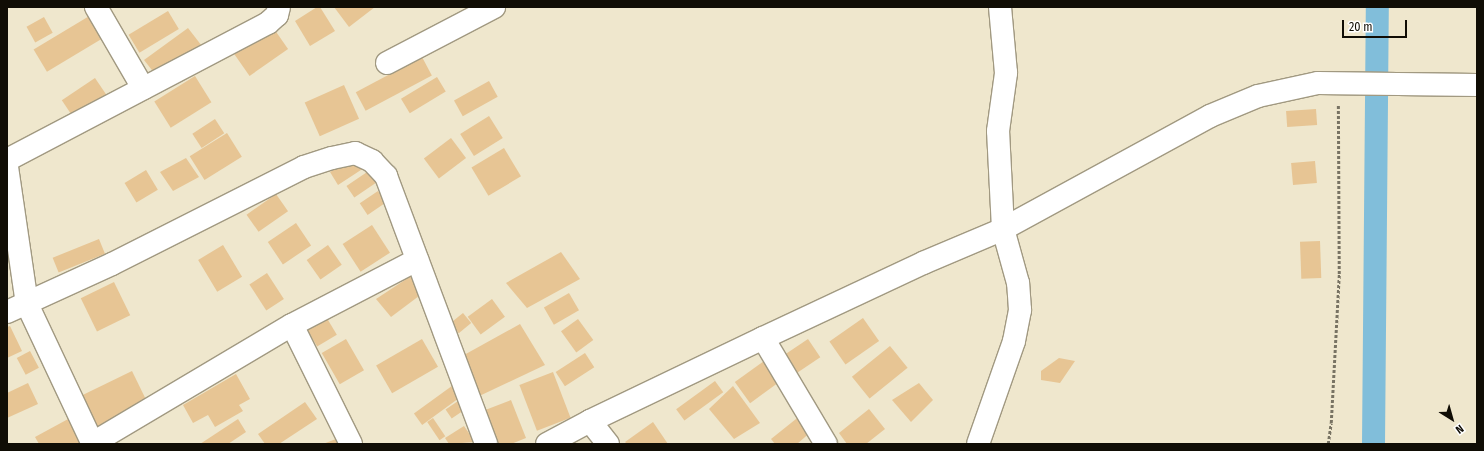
<!DOCTYPE html>
<html>
<head>
<meta charset="utf-8">
<style>
	body { margin:0 }
	#map { position:relative; width:1484px; height:451px; overflow:hidden; background:#efe7cd; font-family:"Fira Sans Condensed",sans-serif }
	div>[style] { position:absolute }
	.canal>* { height:23px; margin:-11.5px; padding:0 11.5px; transform-origin:11.5px; border-radius:11.5px; background:#81beda }
	.building>* { inset:0; background:#e7c594; transform-origin:0 0 }
	.path>* { height:2.5px; margin-top:-1.25px; transform-origin:0; background:repeating-linear-gradient(90deg,#787363 0 3px,transparent 0 5px) }
	.roads { filter:drop-shadow(1px 0 #a19981) drop-shadow(-1px 0 #a19981) drop-shadow(0 1px #a19981) drop-shadow(0 -1px #a19981) }
	.minor>* { height:22px; margin:-11px; padding:0 11px; transform-origin:11px; border-radius:11px; background:#fff }
	.tertiary>* { height:22px; margin:-11px; padding:0 11px; transform-origin:11px; border-radius:11px; background:#fff }
	.secondary>* { height:22px; margin:-11px; padding:0 11px; transform-origin:11px; border-radius:11px; background:#fff }
	span { translate:-50% -50%; white-space:nowrap; text-align:center; line-height:1.15; -webkit-text-stroke:4px #fff; paint-order:stroke }
	.frame { position:absolute; inset:0; border:8px solid #100d05; pointer-events:none }
	.north { position:absolute; left:1432px; top:399px; width:40px; height:40px; -webkit-text-stroke:3px #fff; paint-order:stroke; rotate:143deg; font-size:11px; font-weight:700; line-height:16px; text-align:center; color:#100d05 }
	.north::after { content:''; display:block; margin:auto; width:14px; height:18px; background:#100d05; clip-path:polygon(50% 0,100% 100%,50% 72%,0 100%) }
	.scale { position:absolute; left:1342px; top:20px; width:65px; height:18px; box-sizing:border-box; border:2px solid #100d05; border-top:0; padding-left:5px; font-size:12px; line-height:14px; white-space:nowrap; color:#100d05; -webkit-text-stroke:3px #fff; paint-order:stroke }
</style>
</head>
<body>
<div id="map">
	<div class="canal">
		<div style="left:1373px;top:444px;width:437px;rotate:-89.5deg"></div>
	</div>
	<div class="building">
		<div style="clip-path:polygon(317px 7px,320px 7px,335px 31px,310px 46px,295px 21px)"></div>
		<div style="clip-path:polygon(334px 7px,375px 7px,349px 27px)"></div>
		<div style="left:168px;top:11px;width:21px;height:46px;rotate:59deg"></div>
		<div style="left:91px;top:15px;width:26px;height:67px;rotate:59deg"></div>
		<div style="left:44px;top:17px;width:18px;height:20px;rotate:61deg"></div>
		<div style="left:272px;top:26px;width:28px;height:47px;rotate:55deg"></div>
		<div style="clip-path:polygon(188px 28px,205px 50px,159px 79px,144px 60px)"></div>
		<div style="left:422px;top:57px;width:21px;height:75px;rotate:62deg"></div>
		<div style="left:195px;top:76px;width:31px;height:48px;rotate:58deg"></div>
		<div style="left:437px;top:77px;width:17px;height:42px;rotate:59deg"></div>
		<div style="left:95px;top:78px;width:23px;height:40px;rotate:56deg"></div>
		<div style="left:489px;top:81px;width:18px;height:40px;rotate:61deg"></div>
		<div style="left:344px;top:85px;width:37px;height:43px;rotate:66deg"></div>
		<div style="left:1316px;top:109px;width:16px;height:30px;rotate:86deg"></div>
		<div style="left:489px;top:116px;width:26px;height:34px;rotate:58deg"></div>
		<div style="left:215px;top:119px;width:17px;height:27px;rotate:57deg"></div>
		<div style="left:227px;top:133px;width:28px;height:44px;rotate:58deg"></div>
		<div style="left:451px;top:138px;width:25px;height:34px;rotate:53deg"></div>
		<div style="left:504px;top:148px;width:33px;height:38px;rotate:59deg"></div>
		<div style="clip-path:polygon(186px 158px,199px 177px,173px 191px,160px 172px)"></div>
		<div style="clip-path:polygon(352px 158px,367px 166px,338px 185px,330px 172px)"></div>
		<div style="left:1315px;top:161px;width:22px;height:24px;rotate:85deg"></div>
		<div style="left:373px;top:168px;width:14px;height:32px;rotate:56deg"></div>
		<div style="left:146px;top:170px;width:23px;height:25px;rotate:59deg"></div>
		<div style="left:378px;top:191px;width:14px;height:22px;rotate:56deg"></div>
		<div style="left:276px;top:194px;width:21px;height:36px;rotate:55deg"></div>
		<div style="left:296px;top:223px;width:27px;height:34px;rotate:56deg"></div>
		<div style="left:372px;top:225px;width:33px;height:35px;rotate:57deg"></div>
		<div style="left:99px;top:239px;width:16px;height:50px;rotate:68deg"></div>
		<div style="left:1320px;top:241px;width:37px;height:20px;rotate:88deg"></div>
		<div style="left:223px;top:245px;width:37px;height:29px;rotate:59deg"></div>
		<div style="left:328px;top:245px;width:24px;height:26px;rotate:55deg"></div>
		<div style="clip-path:polygon(561px 252px,580px 279px,527px 308px,506px 283px)"></div>
		<div style="left:267px;top:273px;width:31px;height:21px;rotate:57deg"></div>
		<div style="clip-path:polygon(414px 274px,423px 293px,391px 317px,376px 299px)"></div>
		<div style="left:114px;top:282px;width:37px;height:37px;rotate:64deg"></div>
		<div style="left:569px;top:293px;width:20px;height:29px;rotate:60deg"></div>
		<div style="left:492px;top:299px;width:22px;height:30px;rotate:54deg"></div>
		<div style="left:463px;top:313px;width:13px;height:16px;rotate:51deg"></div>
		<div style="left:325px;top:315px;width:23px;height:23px;rotate:59deg"></div>
		<div style="left:863px;top:318px;width:28px;height:41px;rotate:55deg"></div>
		<div style="left:578px;top:319px;width:26px;height:21px;rotate:54deg"></div>
		<div style="clip-path:polygon(520px 324px,545px 365px,475px 398px,464px 355px)"></div>
		<div style="clip-path:polygon(10px 326px,22px 351px,7px 358px,7px 327px)"></div>
		<div style="left:346px;top:339px;width:36px;height:28px;rotate:60deg"></div>
		<div style="left:422px;top:339px;width:32px;height:53px;rotate:60deg"></div>
		<div style="left:808px;top:339px;width:22px;height:31px;rotate:56deg"></div>
		<div style="left:890px;top:346px;width:28px;height:49px;rotate:51deg"></div>
		<div style="left:30px;top:351px;width:19px;height:15px;rotate:62deg"></div>
		<div style="left:585px;top:353px;width:17px;height:35px;rotate:57deg"></div>
		<div style="left:768px;top:358px;width:26px;height:41px;rotate:54deg"></div>
		<div style="clip-path:polygon(1059px 358px,1075px 361px,1060px 383px,1041px 380px,1041px 371px)"></div>
		<div style="left:132px;top:371px;width:39px;height:60px;rotate:64deg"></div>
		<div style="left:553px;top:372px;width:49px;height:36px;rotate:69deg"></div>
		<div style="clip-path:polygon(236px 374px,250px 399px,239px 405px,243px 411px,215px 427px,208px 415px,193px 423px,183px 405px)"></div>
		<div style="left:715px;top:381px;width:14px;height:48px;rotate:54deg"></div>
		<div style="clip-path:polygon(28px 383px,38px 404px,7px 418px,7px 393px)"></div>
		<div style="left:456px;top:383px;width:14px;height:52px;rotate:54deg"></div>
		<div style="clip-path:polygon(919px 383px,933px 400px,911px 422px,892px 400px)"></div>
		<div style="clip-path:polygon(733px 386px,760px 423px,734px 439px,709px 409px)"></div>
		<div style="clip-path:polygon(511px 400px,526px 438px,511px 444px,493px 444px,480px 412px)"></div>
		<div style="left:458px;top:401px;width:11px;height:15px;rotate:56deg"></div>
		<div style="clip-path:polygon(305px 402px,317px 419px,279px 444px,265px 444px,258px 434px)"></div>
		<div style="clip-path:polygon(869px 409px,885px 429px,866px 444px,847px 444px,839px 433px)"></div>
		<div style="clip-path:polygon(801px 415px,812px 431px,797px 444px,775px 444px,771px 439px)"></div>
		<div style="clip-path:polygon(70px 418px,84px 444px,39px 444px,35px 437px)"></div>
		<div style="left:433px;top:418px;width:22px;height:7px;rotate:56deg"></div>
		<div style="clip-path:polygon(238px 419px,246px 432px,228px 444px,200px 444px)"></div>
		<div style="clip-path:polygon(653px 422px,668px 444px,627px 444px,625px 442px)"></div>
		<div style="clip-path:polygon(464px 426px,475px 442px,449px 444px,445px 438px)"></div>
		<div style="clip-path:polygon(341px 437px,343px 444px,323px 444px)"></div>
	</div>
	<div class="path">
		<div style="left:1328px;top:444px;width:21px;rotate:-82deg"></div>
		<div style="left:1331px;top:423px;width:149px;rotate:-86.9deg"></div>
		<div style="left:1339px;top:274px;width:169px;rotate:-90.3deg"></div>
	</div>
	<div class="roads">
		<div class="minor">
			<div style="left:96px;top:7px;width:94px;rotate:59.9deg"></div>
			<div style="left:387px;top:63px;width:121px;rotate:-27.6deg"></div>
			<div style="left:7px;top:160px;width:295px;rotate:-27.7deg"></div>
			<div style="left:268px;top:23px;width:12px;rotate:-42deg"></div>
			<div style="left:277px;top:15px;width:8px;rotate:-76deg"></div>
			<div style="left:7px;top:167px;width:138px;rotate:81.7deg"></div>
			<div style="left:27px;top:304px;width:155px;rotate:64.8deg"></div>
			<div style="left:7px;top:312px;width:115px;rotate:-24.6deg"></div>
			<div style="left:112px;top:264px;width:215px;rotate:-26.8deg"></div>
			<div style="left:304px;top:167px;width:29px;rotate:-18deg"></div>
			<div style="left:332px;top:158px;width:24px;rotate:-12deg"></div>
			<div style="left:355px;top:153px;width:19px;rotate:25deg"></div>
			<div style="left:372px;top:161px;width:21px;rotate:47deg"></div>
			<div style="left:386px;top:176px;width:286px;rotate:69.5deg"></div>
			<div style="left:292px;top:325px;width:133px;rotate:63.6deg"></div>
			<div style="left:763px;top:338px;width:123px;rotate:59.3deg"></div>
			<div style="left:590px;top:421px;width:29px;rotate:52deg"></div>
			<div style="left:93px;top:443px;width:231px;rotate:-30.7deg"></div>
			<div style="left:292px;top:325px;width:141px;rotate:-27.5deg"></div>
			<div style="left:978px;top:444px;width:109px;rotate:-70.7deg"></div>
			<div style="left:1014px;top:341px;width:32px;rotate:-79deg"></div>
			<div style="left:1020px;top:310px;width:27px;rotate:-94deg"></div>
			<div style="left:1018px;top:283px;width:56px;rotate:-105.5deg"></div>
		</div>
		<div class="tertiary">
			<div style="left:1003px;top:229px;width:236px;rotate:-28.6deg"></div>
			<div style="left:1210px;top:116px;width:52px;rotate:-22.6deg"></div>
			<div style="left:1258px;top:96px;width:61px;rotate:-12.2deg"></div>
			<div style="left:1318px;top:83px;width:159px;rotate:0.7deg"></div>
		</div>
		<div class="secondary">
			<div style="left:547px;top:444px;width:49px;rotate:-28.1deg"></div>
			<div style="left:590px;top:421px;width:192px;rotate:-25.6deg"></div>
			<div style="left:763px;top:338px;width:177px;rotate:-25.1deg"></div>
			<div style="left:923px;top:263px;width:87px;rotate:-23deg"></div>
			<div style="left:1003px;top:229px;width:98px;rotate:-92.9deg"></div>
			<div style="left:998px;top:131px;width:59px;rotate:-82.1deg"></div>
			<div style="left:1006px;top:73px;width:66px;rotate:-95.2deg"></div>
		</div>
	</div>
	<div class="frame"></div>
	<div class="north">N</div>
	<div class="scale">20 m</div>
</div>
</body>
</html>
